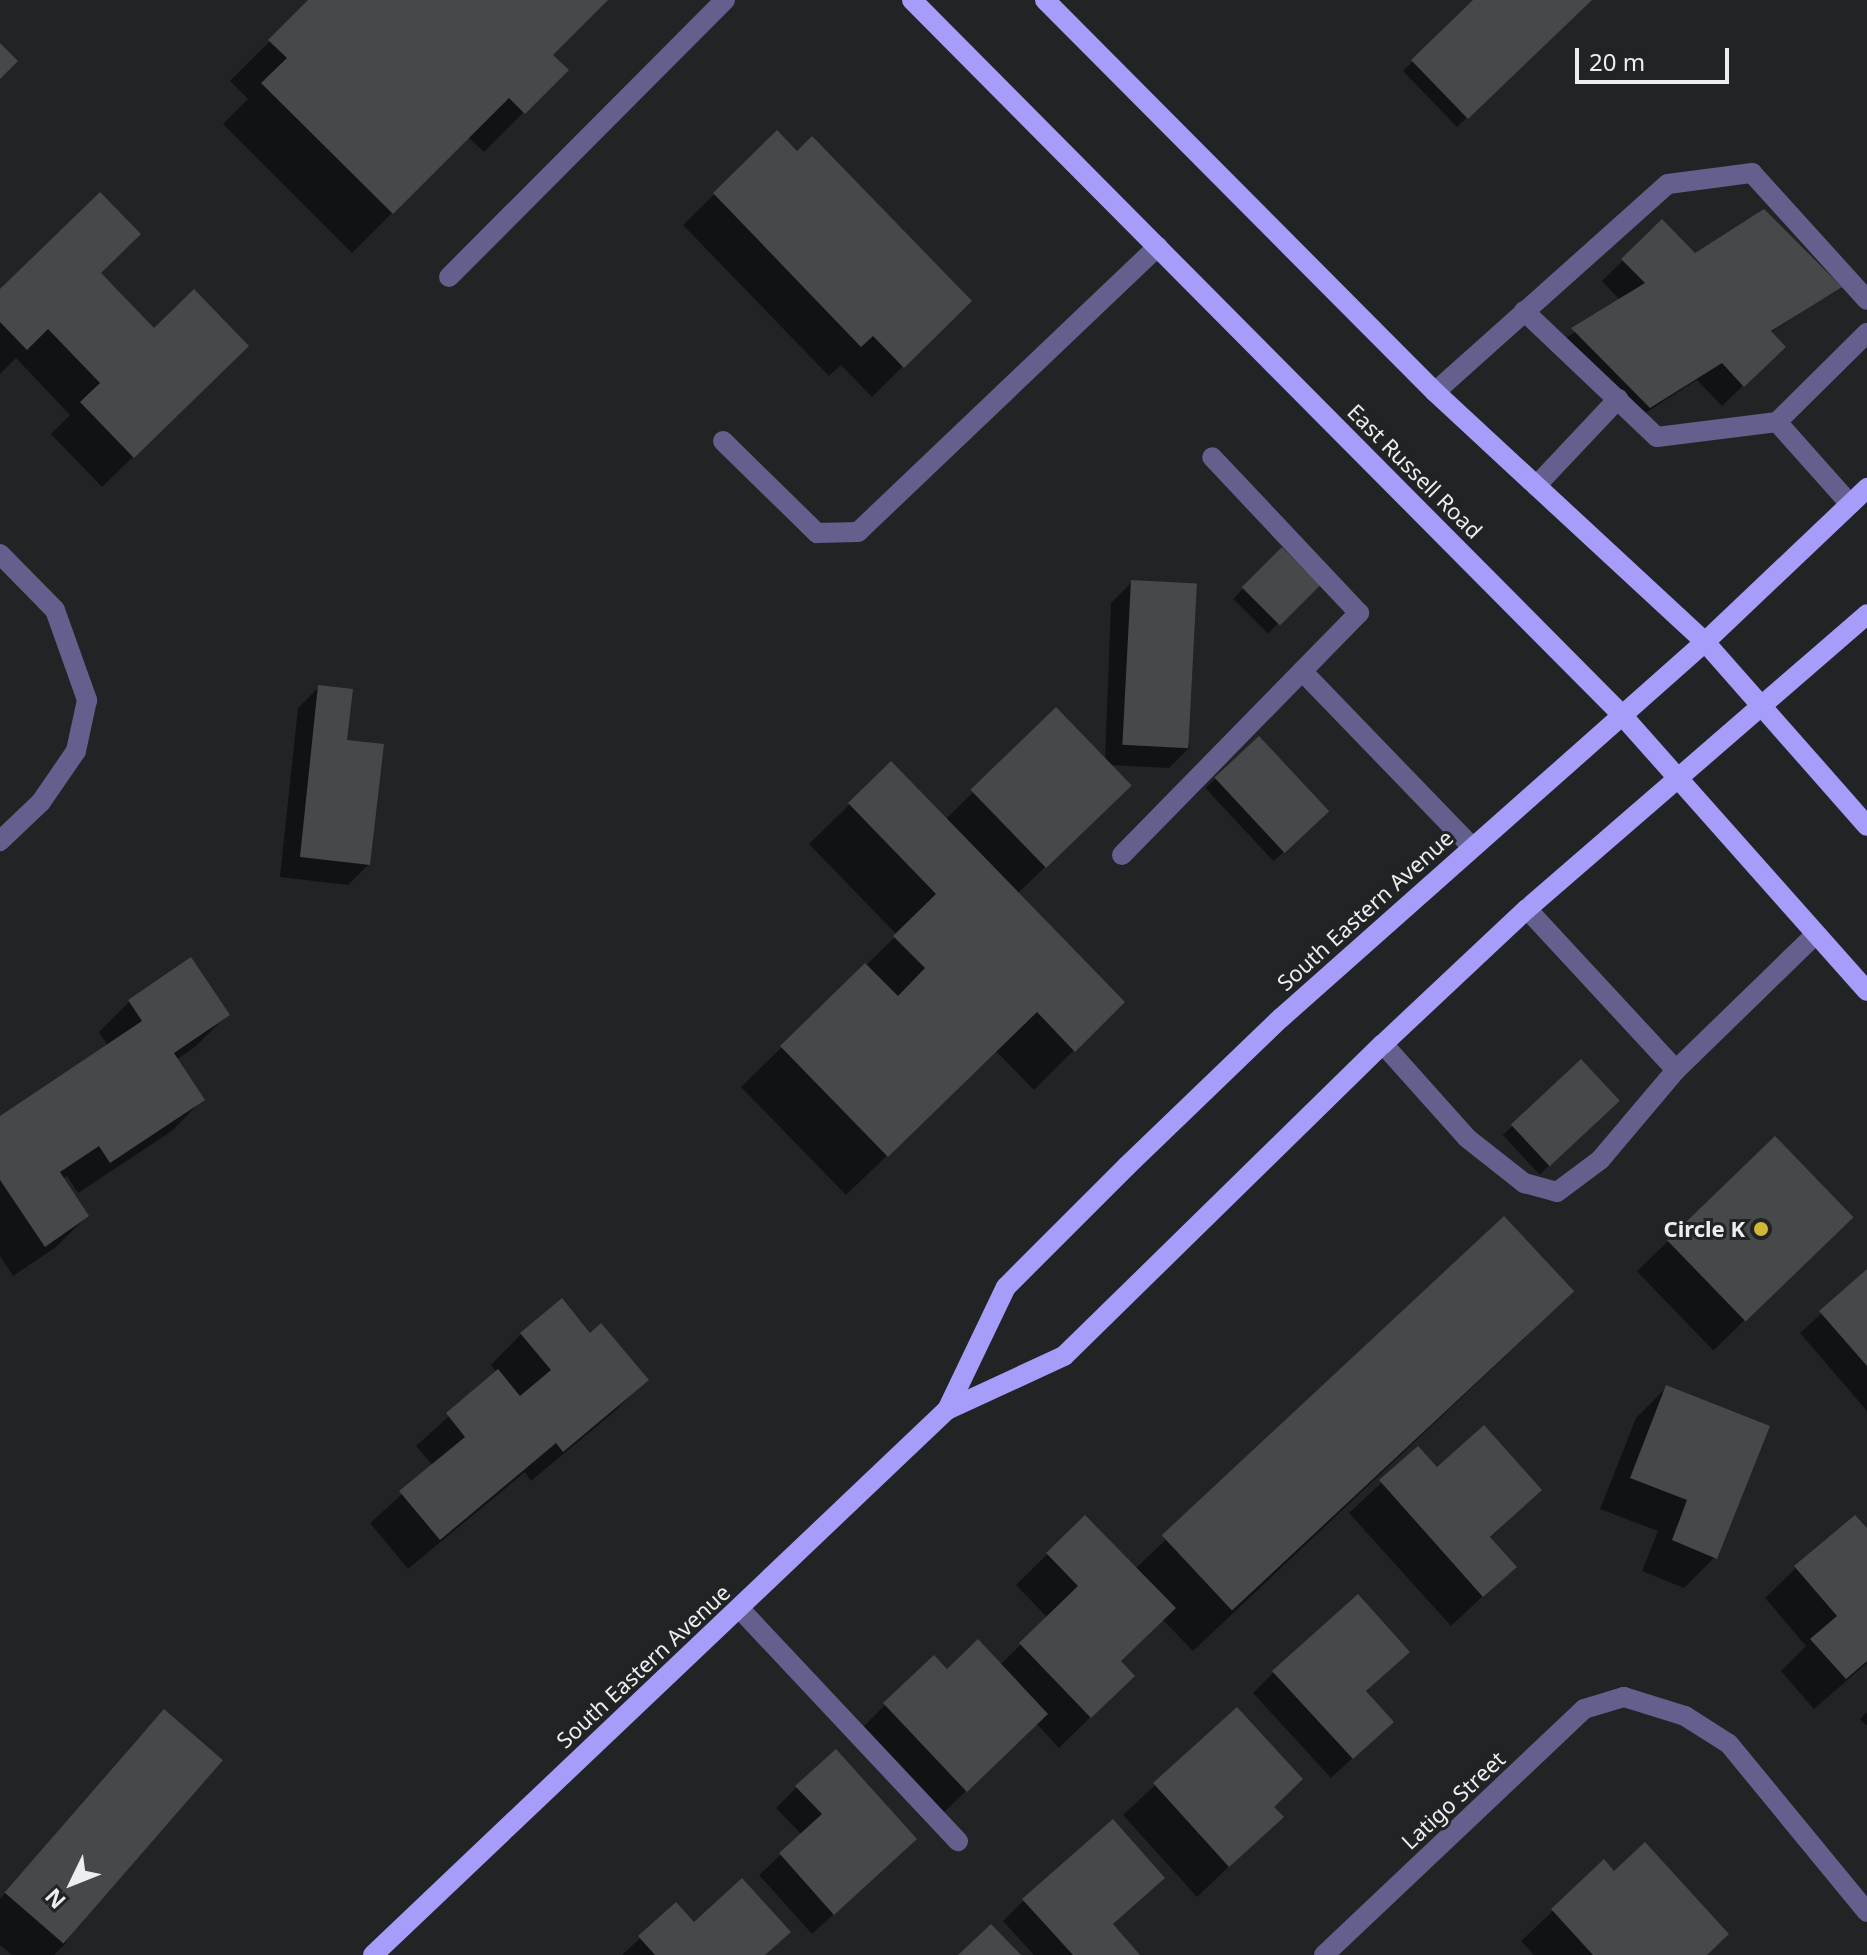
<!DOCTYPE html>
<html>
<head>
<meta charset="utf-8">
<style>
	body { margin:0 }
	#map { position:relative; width:1867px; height:1955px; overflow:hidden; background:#212325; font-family:"Noto Sans",sans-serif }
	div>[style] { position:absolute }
	.shadow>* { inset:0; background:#0007; transform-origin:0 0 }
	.building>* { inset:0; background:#45494a; transform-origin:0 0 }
	.service>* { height:20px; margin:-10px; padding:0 10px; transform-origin:10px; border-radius:10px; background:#64608d }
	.minor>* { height:20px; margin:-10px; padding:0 10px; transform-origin:10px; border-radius:10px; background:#64608d }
	.primary>* { height:20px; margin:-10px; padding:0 10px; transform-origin:10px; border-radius:10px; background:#a69cfa }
	.dots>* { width:22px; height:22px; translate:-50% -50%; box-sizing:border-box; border:4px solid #212325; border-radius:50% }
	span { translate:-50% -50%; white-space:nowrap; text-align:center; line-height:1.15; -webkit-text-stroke:6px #212325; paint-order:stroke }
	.street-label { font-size:22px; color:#eceeef }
	.poi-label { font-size:22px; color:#eceeef; font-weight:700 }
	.right { translate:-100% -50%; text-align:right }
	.north { position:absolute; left:32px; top:1843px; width:80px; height:80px; -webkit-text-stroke:6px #212325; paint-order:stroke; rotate:227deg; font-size:22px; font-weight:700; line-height:32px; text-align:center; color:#eceeef }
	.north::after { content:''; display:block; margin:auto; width:28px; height:36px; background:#eceeef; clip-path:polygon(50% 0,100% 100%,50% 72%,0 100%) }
	.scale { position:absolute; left:1575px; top:48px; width:154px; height:36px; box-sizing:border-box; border:4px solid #eceeef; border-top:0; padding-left:10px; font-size:24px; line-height:28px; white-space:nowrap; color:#eceeef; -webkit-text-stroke:6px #212325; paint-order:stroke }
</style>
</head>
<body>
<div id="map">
	<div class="shadow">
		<div style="clip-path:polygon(311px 0,605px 0,550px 55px,566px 70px,484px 152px,468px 137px,352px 253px,223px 124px,248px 99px,230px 81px)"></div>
		<div style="clip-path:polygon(1476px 0,1589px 0,1457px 127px,1403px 71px)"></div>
		<div style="clip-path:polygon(777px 133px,797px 154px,969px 301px,872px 397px,841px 365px,829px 376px,683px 225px)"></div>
		<div style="clip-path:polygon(1662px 222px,1694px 255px,1839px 287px,1770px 333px,1762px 367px,1722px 406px,1697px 380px,1639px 417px,1563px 340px,1621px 301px,1602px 281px)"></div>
		<div style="clip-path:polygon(99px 273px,154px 331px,215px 377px,102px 487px,51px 434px,70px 415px,16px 358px,0 374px,0 292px)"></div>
		<div style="left:1282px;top:550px;width:49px;height:69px;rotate:45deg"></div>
		<div style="clip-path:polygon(1132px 582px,1190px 747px,1169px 768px,1110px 765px,1099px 815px,1017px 894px,1122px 1002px,1034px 1090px,996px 1051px,846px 1195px,741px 1087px,897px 935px,809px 844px,891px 764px,945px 820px,1056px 710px,1105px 760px,1111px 603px)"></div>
		<div style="clip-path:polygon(319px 687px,345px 742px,369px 864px,348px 885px,280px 877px,298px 708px)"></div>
		<div style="left:1258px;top:739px;width:100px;height:72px;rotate:47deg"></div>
		<div style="clip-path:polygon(129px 1002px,227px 1015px,196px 1046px,176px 1060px,202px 1100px,172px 1131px,78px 1193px,67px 1176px,62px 1179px,87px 1216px,56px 1247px,13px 1276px,0 1256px,0 1118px,108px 1046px,99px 1032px)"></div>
		<div style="left:1581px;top:1062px;width:54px;height:107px;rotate:47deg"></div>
		<div style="left:1775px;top:1138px;width:110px;height:192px;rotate:46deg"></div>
		<div style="clip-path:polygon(1504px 1219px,1532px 1331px,1193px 1651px,1162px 1619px,1119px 1662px,1132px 1676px,1059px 1748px,1036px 1723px,935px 1821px,854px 1736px,885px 1705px,947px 1672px,1000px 1665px,1048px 1618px,1016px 1585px,1085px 1517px,1135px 1569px)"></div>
		<div style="clip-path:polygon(1867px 1272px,1867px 1411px,1800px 1333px)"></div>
		<div style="clip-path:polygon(521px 1334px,590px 1336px,646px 1380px,615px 1411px,531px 1481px,525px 1472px,408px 1569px,370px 1523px,433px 1466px,416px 1446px,497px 1373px,491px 1365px)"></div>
		<div style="clip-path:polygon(1667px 1387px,1715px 1557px,1684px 1588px,1642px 1571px,1658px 1531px,1600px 1509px,1636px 1418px)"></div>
		<div style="clip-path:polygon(1418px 1449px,1437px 1469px,1540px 1490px,1489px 1539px,1514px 1567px,1451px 1626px,1349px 1513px)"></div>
		<div style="clip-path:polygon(1867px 1531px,1867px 1663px,1814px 1709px,1781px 1671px,1806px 1646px,1765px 1598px,1796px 1568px)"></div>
		<div style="clip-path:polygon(1408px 1652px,1365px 1692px,1370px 1742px,1331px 1778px,1253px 1693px,1274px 1672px)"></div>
		<div style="clip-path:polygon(1237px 1709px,1272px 1808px,1281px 1817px,1197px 1897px,1123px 1815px)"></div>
		<div style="clip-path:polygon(164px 1712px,66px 1943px,54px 1955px,12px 1955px,0 1945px,0 1899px,134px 1743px)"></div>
		<div style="clip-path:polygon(1867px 1712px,1867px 1726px,1860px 1719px)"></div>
		<div style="clip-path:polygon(797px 1787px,894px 1859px,812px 1934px,759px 1875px,802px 1835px,776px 1808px)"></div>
		<div style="clip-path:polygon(1604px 1862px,1706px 1955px,1534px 1955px,1521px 1941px)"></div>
		<div style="clip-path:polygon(1024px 1900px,1138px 1955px,1034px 1955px,1003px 1921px)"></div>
		<div style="clip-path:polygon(676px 1905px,693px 1925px,765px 1955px,622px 1955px)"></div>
	</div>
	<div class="building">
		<div style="clip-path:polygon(308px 0,608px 0,553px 55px,569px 70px,525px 114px,509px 98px,393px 214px,261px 83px,287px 58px,268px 40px)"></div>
		<div style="clip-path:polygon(1473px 0,1592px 0,1468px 119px,1411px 60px)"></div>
		<div style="clip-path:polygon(0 43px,18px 61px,0 79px)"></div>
		<div style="clip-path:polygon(777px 130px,797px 151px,812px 136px,972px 301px,904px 368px,873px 336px,861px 347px,713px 193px)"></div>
		<div style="clip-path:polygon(100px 192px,141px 234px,101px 273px,154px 328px,194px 289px,249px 346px,134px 458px,80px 402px,100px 383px,48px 329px,27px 350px,0 322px,0 289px)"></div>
		<div style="clip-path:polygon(1764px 209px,1842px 287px,1771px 331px,1786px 347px,1744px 387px,1722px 363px,1650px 408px,1571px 328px,1645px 283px,1621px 259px,1662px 219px,1695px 253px)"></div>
		<div style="left:1282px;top:547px;width:54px;height:57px;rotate:45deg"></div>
		<div style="left:1131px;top:580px;width:66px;height:165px;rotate:3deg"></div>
		<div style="clip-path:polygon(318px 685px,353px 689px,347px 740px,384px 744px,370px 865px,300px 857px)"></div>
		<div style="left:1056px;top:707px;width:109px;height:119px;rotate:46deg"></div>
		<div style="left:1259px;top:736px;width:103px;height:61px;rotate:47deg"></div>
		<div style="clip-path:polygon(891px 761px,1125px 1002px,1075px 1052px,1037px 1012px,888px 1157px,780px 1046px,865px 963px,898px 996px,925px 968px,893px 936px,936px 894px,848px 803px)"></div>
		<div style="clip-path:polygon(191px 957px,230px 1015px,174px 1053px,205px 1100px,110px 1163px,99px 1146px,60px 1172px,89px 1216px,45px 1247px,0 1180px,0 1116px,142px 1021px,128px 1000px)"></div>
		<div style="left:1581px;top:1059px;width:57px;height:96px;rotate:47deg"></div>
		<div style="left:1775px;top:1136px;width:113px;height:150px;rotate:46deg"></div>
		<div style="left:1504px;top:1216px;width:103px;height:468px;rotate:47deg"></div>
		<div style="clip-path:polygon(1867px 1269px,1867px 1366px,1819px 1311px)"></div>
		<div style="clip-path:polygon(562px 1298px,590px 1333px,601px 1323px,649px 1380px,563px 1452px,556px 1443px,440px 1540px,399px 1491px,465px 1437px,446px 1413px,498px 1369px,520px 1396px,551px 1370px,520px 1333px)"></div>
		<div style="clip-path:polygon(1666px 1385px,1770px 1426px,1717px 1559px,1672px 1540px,1687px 1500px,1630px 1478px)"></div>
		<div style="clip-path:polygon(1484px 1425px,1542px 1490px,1490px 1537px,1517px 1567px,1483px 1597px,1379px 1480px,1418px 1446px,1437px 1467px)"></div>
		<div style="clip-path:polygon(1085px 1515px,1176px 1608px,1121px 1661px,1135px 1676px,1091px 1718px,1019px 1643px,1078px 1586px,1046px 1553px)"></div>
		<div style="clip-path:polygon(1855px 1515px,1867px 1528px,1867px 1661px,1846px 1679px,1810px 1639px,1837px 1616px,1794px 1566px)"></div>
		<div style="clip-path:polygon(1358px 1594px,1410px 1652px,1366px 1691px,1394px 1722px,1353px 1759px,1272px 1671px)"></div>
		<div style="clip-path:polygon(978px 1639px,1048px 1714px,967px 1792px,883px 1703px,934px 1655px,947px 1669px)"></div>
		<div style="clip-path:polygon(1237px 1707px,1303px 1779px,1274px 1807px,1284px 1817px,1229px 1867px,1153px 1783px)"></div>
		<div style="left:164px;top:1709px;width:78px;height:243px;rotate:41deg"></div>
		<div style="clip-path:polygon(836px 1749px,917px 1839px,834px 1915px,779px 1853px,822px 1814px,795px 1786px)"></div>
		<div style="clip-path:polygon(1113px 1819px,1165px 1878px,1113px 1924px,1140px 1955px,1073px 1955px,1022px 1899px)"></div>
		<div style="clip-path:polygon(1645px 1842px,1729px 1934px,1707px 1955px,1593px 1955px,1551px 1909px,1604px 1859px,1614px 1871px)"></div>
		<div style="clip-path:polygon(742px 1878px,791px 1932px,765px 1955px,655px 1955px,638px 1936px,676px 1902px,694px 1922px)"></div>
		<div style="clip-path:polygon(991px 1924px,1021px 1955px,958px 1955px)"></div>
	</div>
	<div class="service">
		<div style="left:449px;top:277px;width:391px;rotate:-45.1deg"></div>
		<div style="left:1524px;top:311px;width:183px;rotate:43.5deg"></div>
		<div style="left:1657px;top:437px;width:121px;rotate:-7.1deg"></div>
		<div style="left:1777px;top:422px;width:110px;rotate:48.3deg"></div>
		<div style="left:1435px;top:392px;width:312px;rotate:-41.8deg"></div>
		<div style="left:1668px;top:184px;width:85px;rotate:-7.5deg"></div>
		<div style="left:1752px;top:173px;width:171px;rotate:47.8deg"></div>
		<div style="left:1777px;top:422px;width:127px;rotate:-44.7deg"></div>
		<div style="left:723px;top:441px;width:132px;rotate:44.4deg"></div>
		<div style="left:817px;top:533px;width:41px;rotate:-1.4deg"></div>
		<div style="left:858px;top:532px;width:414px;rotate:-43.6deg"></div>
		<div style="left:1536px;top:486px;width:120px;rotate:-46.7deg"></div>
		<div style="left:1303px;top:672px;width:243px;rotate:46deg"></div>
		<div style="left:1122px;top:855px;width:339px;rotate:-45.6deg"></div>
		<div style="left:1359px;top:613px;width:214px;rotate:-133.3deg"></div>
		<div style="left:1527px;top:909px;width:219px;rotate:47.2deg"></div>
		<div style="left:1676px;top:1070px;width:195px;rotate:-44.2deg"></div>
		<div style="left:1383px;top:1044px;width:126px;rotate:48.2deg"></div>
		<div style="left:1467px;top:1138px;width:73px;rotate:38.3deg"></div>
		<div style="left:1524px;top:1183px;width:34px;rotate:15deg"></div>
		<div style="left:1557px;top:1192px;width:54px;rotate:-36.7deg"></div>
		<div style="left:1600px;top:1160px;width:118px;rotate:-49.8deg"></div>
		<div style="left:739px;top:1608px;width:320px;rotate:46.8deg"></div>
	</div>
	<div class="minor">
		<div style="left:0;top:554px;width:78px;rotate:45.5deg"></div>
		<div style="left:55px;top:610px;width:96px;rotate:70.4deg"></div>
		<div style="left:87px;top:700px;width:52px;rotate:102.2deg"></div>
		<div style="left:76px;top:751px;width:62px;rotate:124.5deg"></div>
		<div style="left:41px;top:802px;width:57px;rotate:136.4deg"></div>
		<div style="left:1324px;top:1955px;width:358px;rotate:-43.4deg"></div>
		<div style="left:1584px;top:1709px;width:42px;rotate:-16.7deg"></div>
		<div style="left:1624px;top:1697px;width:64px;rotate:17.3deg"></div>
		<div style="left:1685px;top:1716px;width:52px;rotate:32.5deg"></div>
		<div style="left:1729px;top:1744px;width:217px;rotate:50.6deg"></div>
	</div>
	<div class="primary">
		<div style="left:912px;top:0;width:1006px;rotate:45.2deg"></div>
		<div style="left:1621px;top:714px;width:370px;rotate:48.4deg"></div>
		<div style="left:1045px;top:0;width:553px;rotate:45.15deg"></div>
		<div style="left:1435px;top:392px;width:368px;rotate:42.8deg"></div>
		<div style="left:1705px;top:642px;width:245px;rotate:48.6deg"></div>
		<div style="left:947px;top:1410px;width:129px;rotate:-24.8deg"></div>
		<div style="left:1064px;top:1356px;width:446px;rotate:-44.4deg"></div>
		<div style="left:1383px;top:1044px;width:197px;rotate:-43.2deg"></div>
		<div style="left:1527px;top:909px;width:450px;rotate:-40.9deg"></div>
		<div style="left:373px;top:1955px;width:792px;rotate:-43.52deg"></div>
		<div style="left:947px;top:1410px;width:136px;rotate:-64.4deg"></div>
		<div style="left:1006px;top:1287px;width:171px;rotate:-45deg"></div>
		<div style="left:1127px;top:1166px;width:214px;rotate:-43.9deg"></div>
		<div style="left:1281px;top:1018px;width:567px;rotate:-41.57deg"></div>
		<div style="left:1705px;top:642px;width:224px;rotate:-43.5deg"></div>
	</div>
	<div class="dots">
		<div style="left:1761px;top:1229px;background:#d1b736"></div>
	</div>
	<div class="street-label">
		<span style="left:1415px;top:471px;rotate:45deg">East Russell Road</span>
		<span style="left:1365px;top:910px;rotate:-42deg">South Eastern Avenue</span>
		<span style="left:643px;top:1666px;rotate:-43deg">South Eastern Avenue</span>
		<span style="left:1453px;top:1800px;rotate:-43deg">Latigo Street</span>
	</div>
	<div class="poi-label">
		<span class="right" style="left:1745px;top:1229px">Circle K</span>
	</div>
	<div class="north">N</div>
	<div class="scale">20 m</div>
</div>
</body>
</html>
